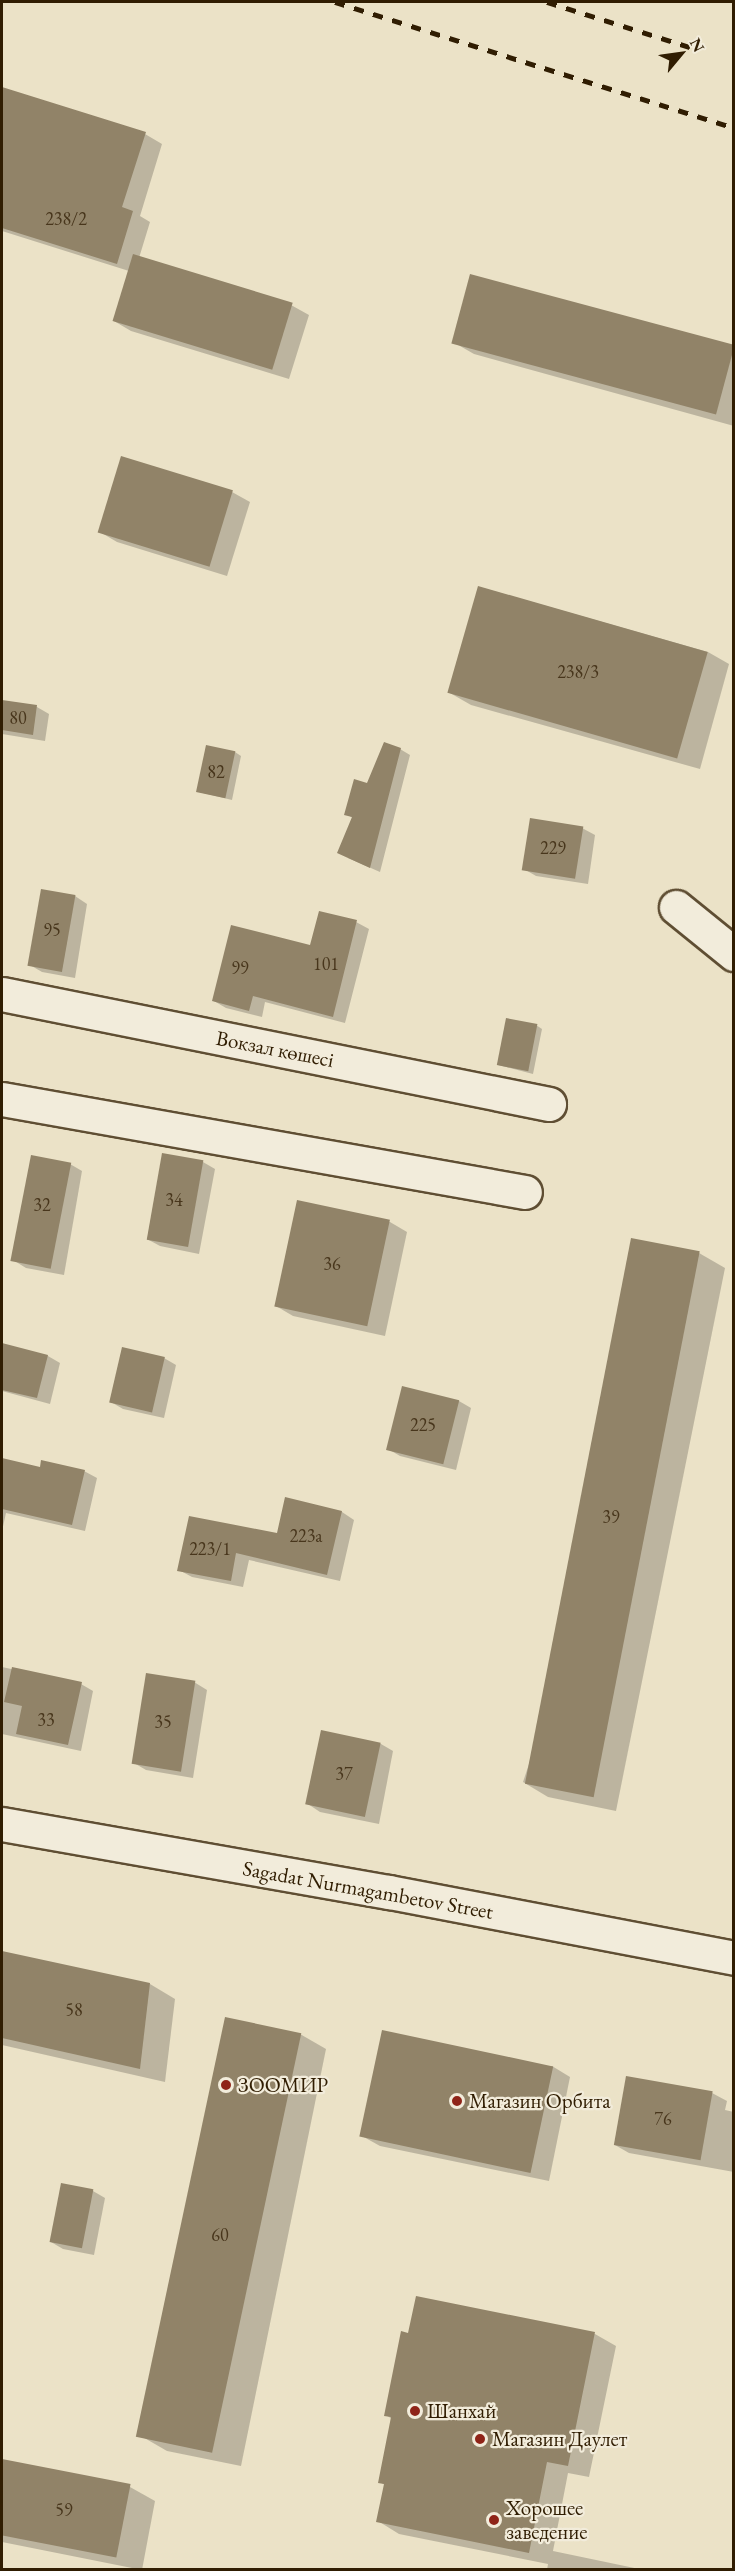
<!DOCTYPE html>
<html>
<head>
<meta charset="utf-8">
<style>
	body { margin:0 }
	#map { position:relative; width:735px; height:2571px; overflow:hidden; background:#ebe2c7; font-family:"EB Garamond",serif }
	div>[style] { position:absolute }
	.shadow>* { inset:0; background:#0003 }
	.building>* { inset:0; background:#918368; transform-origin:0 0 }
	.roads { filter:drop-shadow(2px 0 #5f4e33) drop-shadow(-2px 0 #5f4e33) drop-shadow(0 2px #5f4e33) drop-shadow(0 -2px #5f4e33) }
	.street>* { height:33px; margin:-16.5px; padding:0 16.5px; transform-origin:16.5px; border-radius:16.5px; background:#f2ecdb }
	.secondary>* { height:33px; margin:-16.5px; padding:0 16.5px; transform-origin:16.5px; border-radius:16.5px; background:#f2ecdb }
	.rail>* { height:4.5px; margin-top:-2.25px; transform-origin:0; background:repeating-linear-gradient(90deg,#301d02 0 10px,transparent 0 20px) }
	.dots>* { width:16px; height:16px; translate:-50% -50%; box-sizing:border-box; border:3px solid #f2ecdb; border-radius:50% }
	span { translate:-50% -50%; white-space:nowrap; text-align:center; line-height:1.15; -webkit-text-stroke:4.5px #f2ecdb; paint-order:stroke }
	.number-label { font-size:18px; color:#48361c }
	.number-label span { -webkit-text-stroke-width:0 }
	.street-label { font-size:21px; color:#301d02 }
	.poi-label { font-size:21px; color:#301d02 }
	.left { translate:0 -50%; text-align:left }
	.frame { position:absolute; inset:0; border:3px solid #301d02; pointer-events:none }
	.north { position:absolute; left:651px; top:24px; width:60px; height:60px; -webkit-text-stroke:4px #f2ecdb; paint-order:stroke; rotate:61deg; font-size:16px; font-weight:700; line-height:24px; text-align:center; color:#301d02 }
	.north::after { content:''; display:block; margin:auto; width:21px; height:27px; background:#301d02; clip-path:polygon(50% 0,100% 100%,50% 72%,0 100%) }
</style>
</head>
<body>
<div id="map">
	<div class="shadow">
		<div style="clip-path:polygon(2px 89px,145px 134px,162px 144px,140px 216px,150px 222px,139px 258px,291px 305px,309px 315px,289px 379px,131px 331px,114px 321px,129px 271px,2px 231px)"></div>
		<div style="clip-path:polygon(453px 342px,734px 349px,734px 426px,474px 354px)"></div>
		<div style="clip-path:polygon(232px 492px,250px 502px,227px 576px,117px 542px,100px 532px)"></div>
		<div style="clip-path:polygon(479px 587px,708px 652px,729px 664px,700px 769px,471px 705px,450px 693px)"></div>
		<div style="clip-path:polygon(2px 701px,37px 707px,49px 714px,45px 741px,2px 734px)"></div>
		<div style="clip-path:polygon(400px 749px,410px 755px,380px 872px,348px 858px,353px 818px,346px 814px,368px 784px)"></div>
		<div style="clip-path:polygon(235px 752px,241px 756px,232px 800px,199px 792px)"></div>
		<div style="clip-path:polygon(582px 828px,595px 835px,588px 884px,536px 876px,524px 869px)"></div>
		<div style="clip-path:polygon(75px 896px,87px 904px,75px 978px,42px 972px,30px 965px)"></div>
		<div style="clip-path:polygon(356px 922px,369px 929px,345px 1023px,265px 1002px,262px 1017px,226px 1008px,214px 1001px)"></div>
		<div style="clip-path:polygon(536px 1025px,542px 1029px,533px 1074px,498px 1065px)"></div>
		<div style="clip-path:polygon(203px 1162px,215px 1169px,199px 1254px,160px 1246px,147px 1239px)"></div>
		<div style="clip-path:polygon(70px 1164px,82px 1171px,64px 1275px,26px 1268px,13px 1260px)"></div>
		<div style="clip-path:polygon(298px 1202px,390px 1222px,407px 1232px,385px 1336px,293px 1316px,276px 1306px)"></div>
		<div style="clip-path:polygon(699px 1253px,725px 1268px,616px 1811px,548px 1797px,523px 1782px)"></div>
		<div style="clip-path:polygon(4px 1346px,48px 1356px,60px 1363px,50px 1404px,2px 1391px)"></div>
		<div style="clip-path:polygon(164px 1358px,176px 1365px,164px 1418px,123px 1409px,111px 1402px)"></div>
		<div style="clip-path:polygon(459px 1401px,471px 1408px,456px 1470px,400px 1456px,388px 1449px)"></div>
		<div style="clip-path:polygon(2px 1459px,41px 1468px,84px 1471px,97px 1478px,85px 1531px,6px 1513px,2px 1531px)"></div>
		<div style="clip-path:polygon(286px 1499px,342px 1512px,354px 1520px,340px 1581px,249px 1560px,243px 1587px,192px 1577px,179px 1570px,278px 1535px)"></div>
		<div style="clip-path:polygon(2px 1667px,81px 1684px,93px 1691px,81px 1751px,2px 1734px)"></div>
		<div style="clip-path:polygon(194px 1682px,207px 1690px,193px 1778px,146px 1770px,134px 1763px)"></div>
		<div style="clip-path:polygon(322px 1732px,381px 1744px,393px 1751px,379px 1824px,320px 1812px,308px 1804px)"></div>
		<div style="clip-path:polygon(2px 1952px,150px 1984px,175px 1999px,165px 2082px,2px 2045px)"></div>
		<div style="clip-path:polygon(300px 2034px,326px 2049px,241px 2466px,167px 2451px,141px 2436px)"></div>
		<div style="clip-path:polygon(552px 2066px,570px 2077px,549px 2181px,380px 2146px,362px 2136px)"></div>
		<div style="clip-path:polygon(712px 2093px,727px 2101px,725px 2110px,734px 2112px,734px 2172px,629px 2153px,615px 2145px)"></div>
		<div style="clip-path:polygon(62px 2185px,93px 2191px,105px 2198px,94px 2255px,63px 2249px,51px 2242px)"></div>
		<div style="clip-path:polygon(417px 2298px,595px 2334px,616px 2346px,589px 2477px,568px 2473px,553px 2551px,644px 2570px,547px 2570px,548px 2564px,399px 2534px,378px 2521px,385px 2485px,380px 2482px,392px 2419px,386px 2415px,409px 2334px)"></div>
		<div style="clip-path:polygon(2px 2461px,130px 2487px,155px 2501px,142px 2570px,2px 2542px)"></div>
	</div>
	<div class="building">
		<div style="clip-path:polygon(2px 87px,146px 132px,122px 207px,133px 211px,117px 264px,2px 228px)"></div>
		<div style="left:133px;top:254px;width:167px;height:70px;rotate:17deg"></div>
		<div style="left:470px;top:274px;width:274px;height:72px;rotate:15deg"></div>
		<div style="left:121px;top:456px;width:117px;height:80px;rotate:17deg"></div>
		<div style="left:478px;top:586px;width:239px;height:111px;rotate:16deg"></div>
		<div style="clip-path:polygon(2px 700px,37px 705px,33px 735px,2px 730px)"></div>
		<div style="clip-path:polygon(384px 742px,401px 748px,370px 868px,337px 853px,352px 817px,344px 815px,354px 779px,367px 783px)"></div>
		<div style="left:206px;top:745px;width:30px;height:48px;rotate:12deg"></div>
		<div style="left:530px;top:818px;width:54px;height:53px;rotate:9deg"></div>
		<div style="left:41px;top:889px;width:35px;height:78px;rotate:10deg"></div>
		<div style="clip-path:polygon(319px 911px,357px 920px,333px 1017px,253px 996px,249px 1011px,212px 1001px,231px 925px,310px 945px)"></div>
		<div style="left:506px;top:1018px;width:32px;height:48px;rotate:11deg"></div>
		<div style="left:162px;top:1153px;width:42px;height:88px;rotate:10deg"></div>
		<div style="left:31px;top:1155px;width:41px;height:108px;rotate:11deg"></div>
		<div style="left:297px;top:1200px;width:95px;height:109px;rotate:12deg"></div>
		<div style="left:631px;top:1238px;width:70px;height:556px;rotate:11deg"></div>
		<div style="clip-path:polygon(2px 1343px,48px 1355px,37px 1398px,2px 1390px)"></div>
		<div style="left:122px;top:1347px;width:44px;height:57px;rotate:13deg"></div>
		<div style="left:402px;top:1386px;width:59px;height:66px;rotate:14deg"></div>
		<div style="clip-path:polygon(2px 1458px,40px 1467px,41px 1460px,85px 1470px,72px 1525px,2px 1509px)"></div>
		<div style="clip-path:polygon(285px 1497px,342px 1511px,327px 1575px,236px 1553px,231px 1581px,177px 1571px,189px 1516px,277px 1533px)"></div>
		<div style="clip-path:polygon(12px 1667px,82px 1682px,68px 1745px,16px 1734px,22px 1706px,4px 1702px)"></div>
		<div style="left:146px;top:1673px;width:50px;height:92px;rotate:9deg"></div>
		<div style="left:321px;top:1730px;width:61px;height:76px;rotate:12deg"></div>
		<div style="clip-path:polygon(2px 1951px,150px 1983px,140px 2069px,2px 2038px)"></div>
		<div style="left:225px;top:2017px;width:78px;height:429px;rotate:12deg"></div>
		<div style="left:382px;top:2030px;width:175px;height:109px;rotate:12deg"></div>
		<div style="left:626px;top:2076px;width:88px;height:70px;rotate:10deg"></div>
		<div style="left:61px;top:2183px;width:33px;height:60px;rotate:11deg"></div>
		<div style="clip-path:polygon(416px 2296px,595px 2332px,568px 2466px,547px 2462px,529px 2553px,376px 2522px,384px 2484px,378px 2483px,391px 2417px,384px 2416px,401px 2331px,408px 2333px)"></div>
		<div style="left:2px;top:2459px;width:131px;height:75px;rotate:11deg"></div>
	</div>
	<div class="roads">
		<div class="street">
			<div style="left:676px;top:907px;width:75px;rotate:39deg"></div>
			<div style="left:2px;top:994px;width:558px;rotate:11.37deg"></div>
			<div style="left:2px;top:1099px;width:531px;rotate:10.08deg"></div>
		</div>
		<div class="secondary">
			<div style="left:2px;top:1824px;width:393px;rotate:10deg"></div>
			<div style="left:389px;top:1892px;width:351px;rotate:10.8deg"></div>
		</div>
	</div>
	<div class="rail">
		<div style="left:335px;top:2px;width:418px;rotate:17.5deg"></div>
		<div style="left:547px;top:2px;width:150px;rotate:17.5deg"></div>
	</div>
	<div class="dots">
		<div style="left:226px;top:2085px;background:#8f2418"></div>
		<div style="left:457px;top:2101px;background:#8f2418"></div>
		<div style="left:415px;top:2411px;background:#8f2418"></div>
		<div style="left:480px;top:2439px;background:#8f2418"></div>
		<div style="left:494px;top:2520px;background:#8f2418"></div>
	</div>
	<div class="number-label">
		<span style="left:66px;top:219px">238/2</span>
		<span style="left:578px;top:672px">238/3</span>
		<span style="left:18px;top:718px">80</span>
		<span style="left:216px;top:772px">82</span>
		<span style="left:553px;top:848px">229</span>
		<span style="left:52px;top:930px">95</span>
		<span style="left:326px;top:964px">101</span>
		<span style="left:240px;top:968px">99</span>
		<span style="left:174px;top:1200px">34</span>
		<span style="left:42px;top:1205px">32</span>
		<span style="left:332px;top:1264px">36</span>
		<span style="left:423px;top:1425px">225</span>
		<span style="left:611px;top:1517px">39</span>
		<span style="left:306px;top:1536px">223а</span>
		<span style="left:210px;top:1549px">223/1</span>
		<span style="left:46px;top:1720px">33</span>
		<span style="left:163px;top:1722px">35</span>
		<span style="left:344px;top:1774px">37</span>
		<span style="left:74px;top:2010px">58</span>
		<span style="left:663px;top:2119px">76</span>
		<span style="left:220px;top:2235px">60</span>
		<span style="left:64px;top:2510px">59</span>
	</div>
	<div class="street-label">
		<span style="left:275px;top:1049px;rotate:11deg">Вокзал көшесі</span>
		<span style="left:368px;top:1890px;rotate:10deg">Sagadat Nurmagambetov Street</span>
	</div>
	<div class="poi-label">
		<span class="left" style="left:238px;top:2085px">ЗООМИР</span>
		<span class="left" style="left:469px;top:2101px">Магазин Орбита</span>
		<span class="left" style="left:427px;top:2411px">Шанхай</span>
		<span class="left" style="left:492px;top:2439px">Магазин Даулет</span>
		<span class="left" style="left:506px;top:2520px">Хорошее<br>заведение</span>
	</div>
	<div class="frame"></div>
	<div class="north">N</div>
</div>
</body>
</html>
